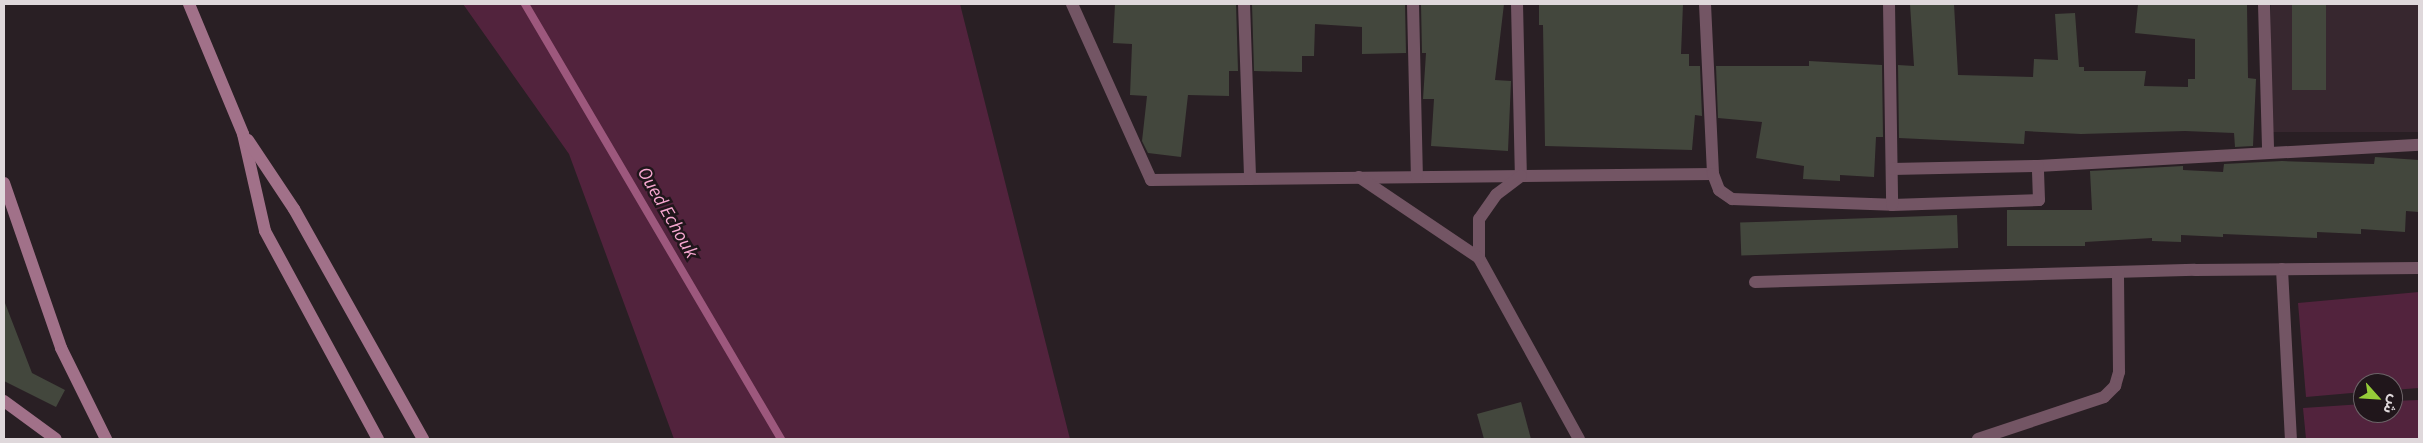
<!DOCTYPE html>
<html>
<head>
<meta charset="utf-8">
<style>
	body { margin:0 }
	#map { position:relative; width:2423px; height:443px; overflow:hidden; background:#291f24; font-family:"Source Sans 3","Noto Sans Arabic",sans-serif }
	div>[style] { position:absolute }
	.built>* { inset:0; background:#37272f; transform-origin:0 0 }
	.green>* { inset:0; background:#52233d }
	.stream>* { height:8px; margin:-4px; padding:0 4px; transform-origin:4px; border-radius:4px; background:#9d587d }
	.building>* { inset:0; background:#43473d; transform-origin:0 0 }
	.street>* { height:12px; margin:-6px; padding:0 6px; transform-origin:6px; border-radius:6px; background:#735564 }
	.secondary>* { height:12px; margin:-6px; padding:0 6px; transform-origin:6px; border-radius:6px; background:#a17189 }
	span { translate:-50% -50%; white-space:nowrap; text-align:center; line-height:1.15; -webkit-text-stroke:5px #20161b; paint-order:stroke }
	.water-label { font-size:19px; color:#f6a7d0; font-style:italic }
	.frame { position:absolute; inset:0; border:5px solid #dfd8db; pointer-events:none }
	.north { position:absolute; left:2353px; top:373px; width:50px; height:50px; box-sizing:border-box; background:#20161b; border:1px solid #6c6468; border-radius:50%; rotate:116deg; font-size:14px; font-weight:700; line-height:20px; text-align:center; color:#dfd8db }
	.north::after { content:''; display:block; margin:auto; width:18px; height:22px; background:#96cc39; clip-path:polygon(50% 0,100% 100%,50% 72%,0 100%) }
</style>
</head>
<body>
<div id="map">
	<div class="built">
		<div style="left:2271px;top:4px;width:148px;height:128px"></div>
	</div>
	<div class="green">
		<div style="clip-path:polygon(463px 4px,960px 4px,1070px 439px,674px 439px,569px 154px)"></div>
		<div style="clip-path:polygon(2419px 292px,2419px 388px,2393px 390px,2393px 383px,2363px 383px,2363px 392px,2306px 397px,2298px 303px)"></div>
		<div style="clip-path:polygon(2419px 400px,2419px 439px,2306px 439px,2303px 408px,2363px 404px,2363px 413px,2393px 413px,2393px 401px)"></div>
	</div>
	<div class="stream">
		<div style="left:525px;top:4px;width:505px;rotate:59.52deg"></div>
	</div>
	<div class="building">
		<div style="clip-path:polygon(1115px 4px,1236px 4px,1238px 71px,1229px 71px,1229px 96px,1188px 95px,1181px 157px,1148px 153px,1142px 141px,1147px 96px,1130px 95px,1132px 44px,1113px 43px)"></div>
		<div style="clip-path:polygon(1252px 4px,1405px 4px,1406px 53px,1362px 54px,1362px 27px,1315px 24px,1314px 56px,1302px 56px,1302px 72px,1254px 71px)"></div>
		<div style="clip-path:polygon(1421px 4px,1504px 4px,1495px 80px,1511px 81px,1508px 151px,1431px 146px,1434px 99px,1423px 99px,1426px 53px,1422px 53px)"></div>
		<div style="clip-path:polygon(1539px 4px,1683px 4px,1681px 54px,1689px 54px,1689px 66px,1700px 66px,1702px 116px,1695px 115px,1692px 150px,1545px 146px,1543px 25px,1539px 25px)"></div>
		<div style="clip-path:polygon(1910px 4px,1954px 4px,1958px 75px,2033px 77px,2034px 59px,2058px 60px,2055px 14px,2075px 13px,2079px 67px,2084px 67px,2084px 71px,2146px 71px,2144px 86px,2188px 87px,2188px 79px,2195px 79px,2195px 39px,2135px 33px,2138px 4px,2247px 4px,2248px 78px,2256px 79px,2253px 146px,2235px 147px,2234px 133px,2185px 131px,2081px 134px,2025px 131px,2024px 144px,1899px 138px,1898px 65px,1914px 66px)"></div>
		<div style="left:2292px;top:4px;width:34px;height:86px"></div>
		<div style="clip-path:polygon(1809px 61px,1882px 65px,1883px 137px,1876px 137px,1874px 177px,1840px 175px,1840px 181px,1803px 179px,1804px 166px,1756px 158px,1762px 122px,1718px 118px,1716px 66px,1809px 66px)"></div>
		<div style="clip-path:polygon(2375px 157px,2419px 160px,2419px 212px,2406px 211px,2405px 232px,2361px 229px,2361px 234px,2317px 232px,2317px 238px,2223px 234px,2223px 237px,2181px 235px,2181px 242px,2152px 241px,2152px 238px,2085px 242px,2085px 246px,2007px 246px,2007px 210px,2092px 210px,2090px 171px,2183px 166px,2183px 170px,2223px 172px,2224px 164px,2282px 161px,2374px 164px)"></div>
		<div style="left:1957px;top:215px;width:33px;height:217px;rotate:88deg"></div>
		<div style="clip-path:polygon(5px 303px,32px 373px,65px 390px,56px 407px,4px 381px)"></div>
		<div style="clip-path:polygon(1521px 402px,1531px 439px,1484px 439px,1477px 414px)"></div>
	</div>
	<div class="street">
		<div style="left:1072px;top:4px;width:193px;rotate:65.8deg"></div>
		<div style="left:1151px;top:180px;width:562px;rotate:-0.61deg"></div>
		<div style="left:1244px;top:4px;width:175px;rotate:88deg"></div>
		<div style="left:1413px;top:4px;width:173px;rotate:88.7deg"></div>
		<div style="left:1517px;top:4px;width:172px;rotate:88.7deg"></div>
		<div style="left:1521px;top:176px;width:31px;rotate:143deg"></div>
		<div style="left:1496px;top:195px;width:29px;rotate:125deg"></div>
		<div style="left:1479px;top:219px;width:39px;rotate:90deg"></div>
		<div style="left:1479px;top:258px;width:207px;rotate:61.1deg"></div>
		<div style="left:1705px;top:4px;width:170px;rotate:87.3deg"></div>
		<div style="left:1713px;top:174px;width:17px;rotate:69deg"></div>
		<div style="left:1719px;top:190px;width:16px;rotate:35deg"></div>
		<div style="left:1732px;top:199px;width:160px;rotate:2.1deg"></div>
		<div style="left:1892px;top:205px;width:147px;rotate:-1.9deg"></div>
		<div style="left:2039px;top:200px;width:34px;rotate:-92deg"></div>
		<div style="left:2038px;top:166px;width:382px;rotate:-3.2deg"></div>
		<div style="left:1889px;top:4px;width:201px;rotate:89.1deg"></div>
		<div style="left:2264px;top:4px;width:147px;rotate:88.4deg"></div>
		<div style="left:1892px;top:169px;width:146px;rotate:-1.2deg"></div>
		<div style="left:1359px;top:177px;width:145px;rotate:34deg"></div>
		<div style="left:2282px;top:269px;width:170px;rotate:87deg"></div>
		<div style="left:1755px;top:282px;width:440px;rotate:-1.6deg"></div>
		<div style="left:2195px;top:270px;width:224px;rotate:-0.5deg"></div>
		<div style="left:1978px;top:439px;width:133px;rotate:-18.4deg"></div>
		<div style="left:2104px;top:397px;width:16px;rotate:-45deg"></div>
		<div style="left:2115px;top:386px;width:15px;rotate:-74deg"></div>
		<div style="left:2119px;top:372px;width:100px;rotate:-90.6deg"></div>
	</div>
	<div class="secondary">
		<div style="left:189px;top:4px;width:141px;rotate:67.4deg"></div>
		<div style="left:243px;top:134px;width:99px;rotate:77.2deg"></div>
		<div style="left:265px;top:231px;width:237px;rotate:61.5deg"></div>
		<div style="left:248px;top:140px;width:83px;rotate:56.3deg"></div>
		<div style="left:294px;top:209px;width:264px;rotate:60.7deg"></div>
		<div style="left:4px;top:183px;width:175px;rotate:70.9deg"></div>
		<div style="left:61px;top:348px;width:102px;rotate:63.7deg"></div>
		<div style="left:4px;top:401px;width:64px;rotate:36.2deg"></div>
	</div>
	<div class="water-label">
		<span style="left:667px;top:213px;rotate:60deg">Oued Echouk</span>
	</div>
	<div class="frame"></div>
	<div class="north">ش</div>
</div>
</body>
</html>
